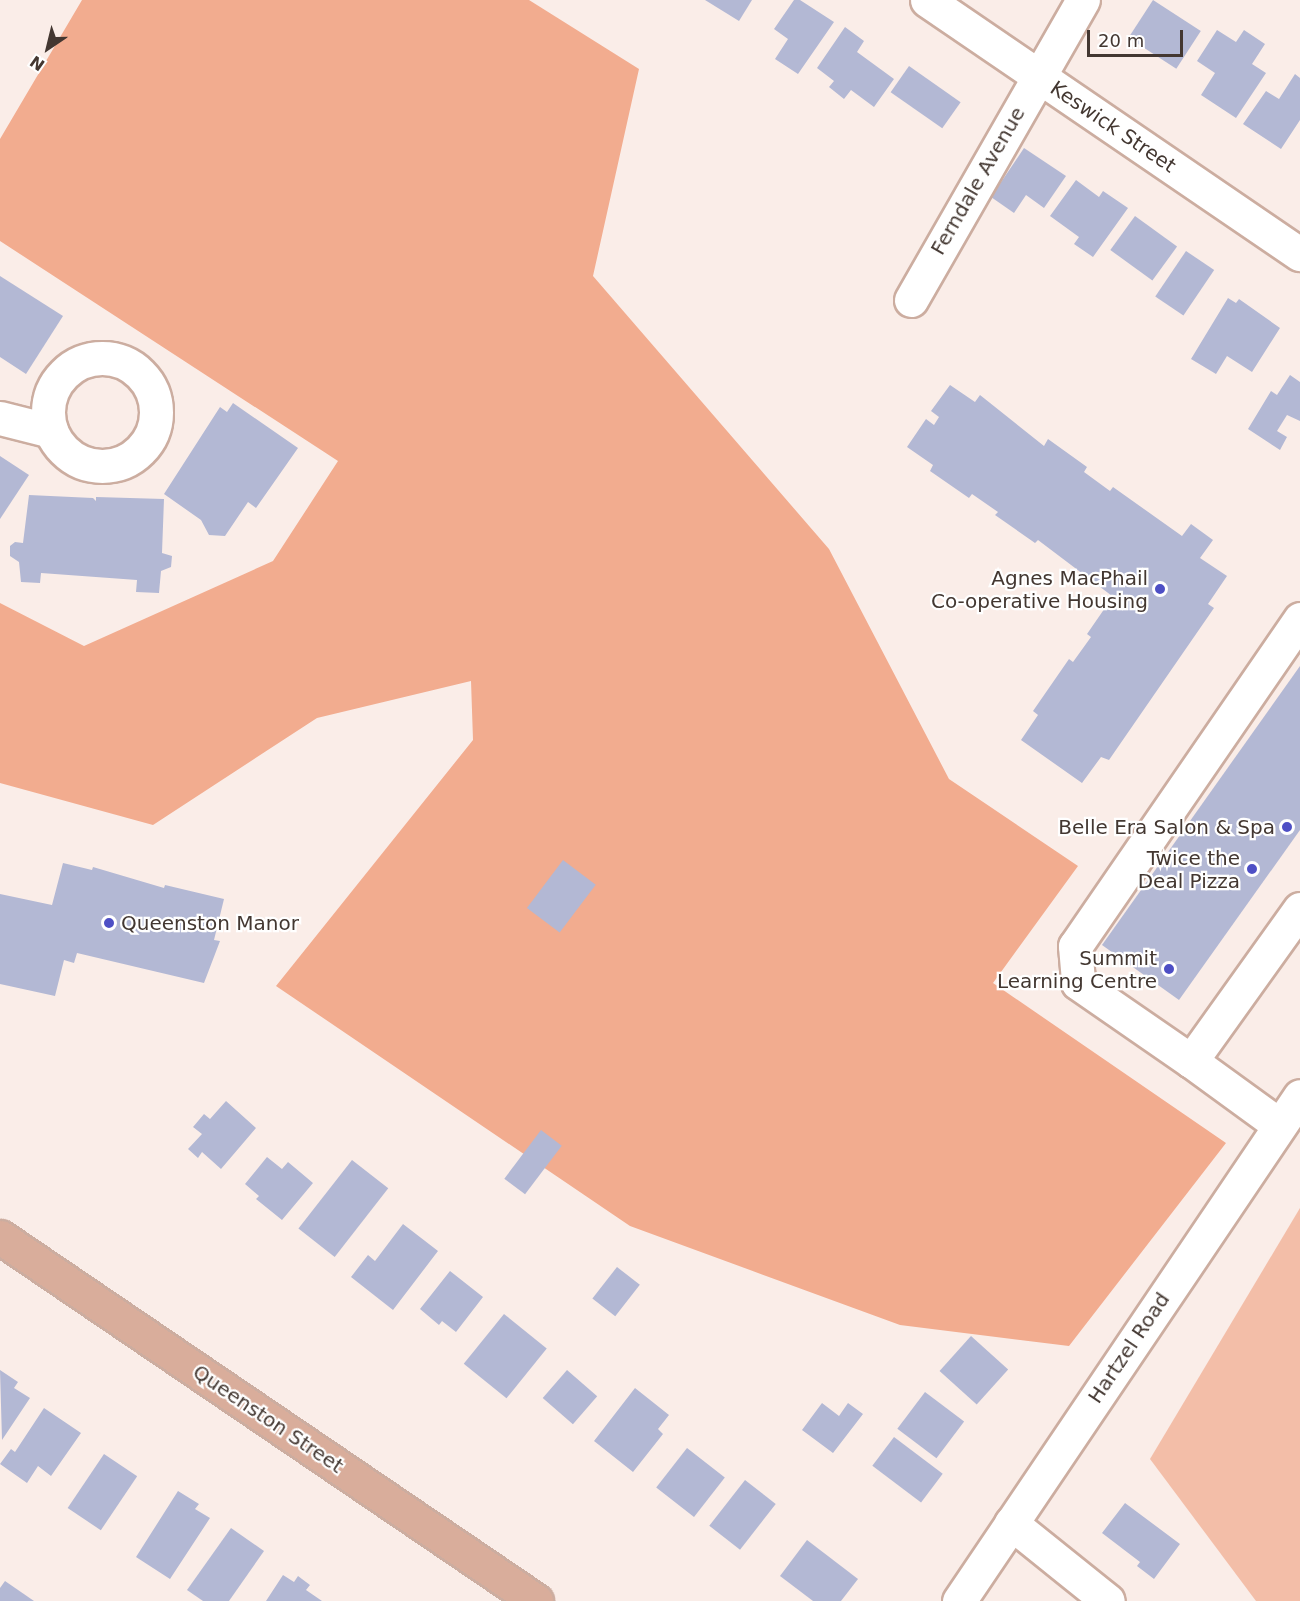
<!DOCTYPE html>
<html>
<head>
<meta charset="utf-8">
<style>
	body { margin:0 }
	#map { position:relative; width:1300px; height:1601px; overflow:hidden; background:#faede8; font-family:"DejaVu Sans",sans-serif }
	div>[style] { position:absolute }
	.green>* { inset:0; background:#f3bea8 }
	.forest>* { inset:0; background:#f2ac8f }
	.building>* { inset:0; background:#b3b8d4; transform-origin:0 0 }
	.roads { filter:drop-shadow(2px 0 #ccada0) drop-shadow(-2px 0 #ccada0) drop-shadow(0 2px #ccada0) drop-shadow(0 -2px #ccada0) }
	.minor>* { height:33px; margin:-16.5px; padding:0 16.5px; transform-origin:16.5px; border-radius:16.5px; background:#fff }
	.minor>.ring { margin:-16.5px; padding:0; box-sizing:content-box; background:none; border:33px solid #fff; border-radius:50% }
	.major>* { height:33px; margin:-16.5px; padding:0 16.5px; transform-origin:16.5px; border-radius:16.5px; background:#d9ad9b }
	.dots>* { width:16px; height:16px; translate:-50% -50%; box-sizing:border-box; border:3px solid #fff; border-radius:50% }
	span { translate:-50% -50%; white-space:nowrap; text-align:center; line-height:1.15; -webkit-text-stroke:4.5px #fff; paint-order:stroke }
	.street-label { font-size:20px; color:#433731 }
	.poi-label { font-size:20px; color:#433731 }
	.right { translate:-100% -50%; text-align:right }
	.left { translate:0 -50%; text-align:left }
	.north { position:absolute; left:18px; top:18px; width:60px; height:60px; -webkit-text-stroke:4px #fff; paint-order:stroke; rotate:215deg; font-size:16px; font-weight:700; line-height:24px; text-align:center; color:#433731 }
	.north::after { content:''; display:block; margin:auto; width:21px; height:27px; background:#433731; clip-path:polygon(50% 0,100% 100%,50% 72%,0 100%) }
	.scale { position:absolute; left:1087px; top:30px; width:96px; height:27px; box-sizing:border-box; border:3px solid #433731; border-top:0; padding-left:8px; font-size:18px; line-height:21px; white-space:nowrap; color:#433731; -webkit-text-stroke:4px #fff; paint-order:stroke }
</style>
</head>
<body>
<div id="map">
	<div class="green">
		<div style="clip-path:polygon(1300px 1208px,1300px 1601px,1256px 1601px,1150px 1459px)"></div>
	</div>
	<div class="forest">
		<div style="clip-path:polygon(82px 0,529px 0,639px 69px,593px 276px,829px 549px,949px 779px,1078px 866px,993px 983px,1226px 1143px,1069px 1346px,900px 1325px,630px 1226px,276px 986px,473px 740px,471px 681px,317px 718px,153px 825px,0 783px,0 603px,84px 646px,273px 561px,338px 461px,0 241px,0 139px)"></div>
	</div>
	<div class="building">
		<div style="clip-path:polygon(705px 0,752px 0,739px 21px)"></div>
		<div style="clip-path:polygon(794px 0,800px 0,834px 22px,798px 74px,775px 59px,788px 39px,774px 29px)"></div>
		<div style="left:1153px;top:0;width:57px;height:45px;rotate:33deg"></div>
		<div style="clip-path:polygon(845px 27px,864px 41px,857px 52px,894px 79px,874px 107px,851px 90px,844px 99px,829px 87px,834px 81px,817px 68px)"></div>
		<div style="clip-path:polygon(1217px 30px,1236px 42px,1244px 30px,1265px 44px,1252px 64px,1266px 73px,1236px 118px,1201px 95px,1215px 73px,1197px 61px)"></div>
		<div style="left:909px;top:66px;width:63px;height:32px;rotate:35deg"></div>
		<div style="clip-path:polygon(1295px 74px,1300px 78px,1300px 120px,1281px 149px,1243px 124px,1266px 91px,1279px 99px)"></div>
		<div style="clip-path:polygon(1024px 148px,1066px 176px,1044px 208px,1026px 195px,1014px 213px,991px 197px)"></div>
		<div style="clip-path:polygon(1076px 180px,1099px 197px,1103px 191px,1128px 208px,1093px 257px,1074px 244px,1079px 237px,1050px 216px)"></div>
		<div style="left:1135px;top:216px;width:52px;height:42px;rotate:36deg"></div>
		<div style="left:1186px;top:251px;width:34px;height:55px;rotate:34deg"></div>
		<div style="clip-path:polygon(0 276px,63px 316px,26px 374px,0 357px)"></div>
		<div style="clip-path:polygon(1228px 298px,1236px 303px,1239px 299px,1280px 328px,1252px 372px,1227px 356px,1216px 374px,1191px 359px)"></div>
		<div style="clip-path:polygon(1290px 375px,1300px 382px,1300px 421px,1287px 415px,1277px 431px,1287px 437px,1280px 450px,1248px 429px,1271px 391px,1277px 395px)"></div>
		<div style="clip-path:polygon(950px 385px,975px 402px,980px 395px,1044px 446px,1048px 439px,1087px 467px,1084px 472px,1110px 491px,1113px 487px,1182px 536px,1191px 524px,1213px 540px,1200px 558px,1227px 576px,1208px 604px,1214px 608px,1109px 760px,1101px 757px,1082px 783px,1021px 740px,1038px 715px,1033px 711px,1069px 659px,1073px 662px,1091px 637px,1087px 634px,1107px 605px,1115px 610px,1120px 602px,1038px 540px,1035px 543px,995px 515px,998px 512px,972px 494px,969px 498px,930px 471px,933px 465px,907px 447px,926px 419px,934px 425px,939px 417px,931px 411px)"></div>
		<div style="clip-path:polygon(233px 403px,298px 448px,256px 508px,248px 502px,225px 536px,209px 535px,201px 520px,164px 494px,220px 407px,227px 412px)"></div>
		<div style="clip-path:polygon(0 456px,29px 475px,0 519px)"></div>
		<div style="clip-path:polygon(29px 495px,93px 498px,96px 501px,96px 497px,164px 499px,162px 553px,172px 556px,171px 567px,161px 571px,159px 593px,136px 592px,137px 580px,41px 573px,40px 583px,21px 582px,19px 562px,10px 556px,10px 546px,15px 542px,23px 543px)"></div>
		<div style="clip-path:polygon(1300px 666px,1300px 830px,1179px 1000px,1102px 945px)"></div>
		<div style="left:563px;top:860px;width:41px;height:60px;rotate:37deg"></div>
		<div style="clip-path:polygon(63px 863px,92px 870px,93px 867px,164px 888px,165px 885px,224px 899px,214px 940px,220px 941px,204px 983px,77px 953px,74px 963px,64px 960px,55px 996px,0 984px,0 894px,52px 905px)"></div>
		<div style="clip-path:polygon(226px 1101px,256px 1128px,221px 1169px,202px 1152px,198px 1158px,188px 1149px,202px 1134px,193px 1127px,204px 1114px,210px 1119px)"></div>
		<div style="left:541px;top:1130px;width:26px;height:61px;rotate:37deg"></div>
		<div style="clip-path:polygon(267px 1157px,282px 1169px,288px 1162px,313px 1183px,282px 1220px,256px 1199px,259px 1196px,245px 1184px)"></div>
		<div style="left:352px;top:1160px;width:46px;height:87px;rotate:38deg"></div>
		<div style="clip-path:polygon(403px 1224px,438px 1251px,393px 1310px,351px 1277px,368px 1255px,375px 1261px)"></div>
		<div style="left:617px;top:1267px;width:29px;height:40px;rotate:38deg"></div>
		<div style="clip-path:polygon(450px 1271px,483px 1297px,456px 1332px,442px 1321px,439px 1325px,420px 1309px)"></div>
		<div style="left:504px;top:1314px;width:55px;height:64px;rotate:39deg"></div>
		<div style="left:971px;top:1336px;width:50px;height:47px;rotate:42deg"></div>
		<div style="clip-path:polygon(0 1370px,18px 1382px,14px 1388px,30px 1398px,2px 1440px)"></div>
		<div style="left:567px;top:1370px;width:40px;height:37px;rotate:41deg"></div>
		<div style="clip-path:polygon(635px 1388px,669px 1415px,658px 1429px,663px 1434px,633px 1472px,594px 1441px)"></div>
		<div style="left:925px;top:1392px;width:49px;height:46px;rotate:37deg"></div>
		<div style="clip-path:polygon(822px 1403px,839px 1416px,848px 1403px,863px 1414px,833px 1453px,802px 1430px)"></div>
		<div style="clip-path:polygon(44px 1408px,81px 1433px,51px 1476px,38px 1466px,27px 1483px,0 1464px,11px 1449px,15px 1452px)"></div>
		<div style="left:894px;top:1437px;width:61px;height:36px;rotate:37deg"></div>
		<div style="left:687px;top:1448px;width:48px;height:50px;rotate:38deg"></div>
		<div style="left:104px;top:1454px;width:40px;height:65px;rotate:34deg"></div>
		<div style="left:745px;top:1480px;width:39px;height:58px;rotate:38deg"></div>
		<div style="clip-path:polygon(178px 1491px,199px 1504px,195px 1509px,210px 1518px,170px 1579px,136px 1557px)"></div>
		<div style="clip-path:polygon(1125px 1503px,1180px 1544px,1154px 1579px,1137px 1566px,1140px 1562px,1102px 1533px)"></div>
		<div style="clip-path:polygon(231px 1528px,264px 1551px,229px 1601px,203px 1601px,187px 1590px)"></div>
		<div style="clip-path:polygon(807px 1540px,858px 1579px,841px 1601px,813px 1601px,780px 1576px)"></div>
		<div style="clip-path:polygon(283px 1575px,294px 1582px,298px 1576px,310px 1585px,306px 1590px,322px 1601px,266px 1601px)"></div>
		<div style="clip-path:polygon(5px 1581px,34px 1601px,0 1601px,0 1588px)"></div>
	</div>
	<div class="roads">
		<div class="minor">
			<div style="left:927px;top:0;width:451px;rotate:34.3deg"></div>
			<div style="left:911px;top:300px;width:346px;rotate:-60.2deg"></div>
			<div class="ring" style="left:48px;top:358px;width:75px;height:75px"></div>
			<div style="left:0;top:418px;width:53px;rotate:14.3deg"></div>
			<div style="left:1300px;top:619px;width:397px;rotate:124.5deg"></div>
			<div style="left:1075px;top:946px;width:37px;rotate:85deg"></div>
			<div style="left:1078px;top:983px;width:137px;rotate:34.6deg"></div>
			<div style="left:1191px;top:1061px;width:187px;rotate:-54.4deg"></div>
			<div style="left:1191px;top:1061px;width:109px;rotate:36deg"></div>
			<div style="left:1011px;top:1523px;width:124px;rotate:38.8deg"></div>
			<div style="left:959px;top:1601px;width:609px;rotate:-55.97deg"></div>
		</div>
		<div class="major">
			<div style="left:0;top:1237px;width:648px;rotate:34.18deg"></div>
		</div>
	</div>
	<div class="dots">
		<div style="left:1160px;top:589px;background:#4e4fc5"></div>
		<div style="left:1287px;top:827px;background:#4e4fc5"></div>
		<div style="left:1252px;top:869px;background:#4e4fc5"></div>
		<div style="left:109px;top:923px;background:#4e4fc5"></div>
		<div style="left:1169px;top:969px;background:#4e4fc5"></div>
	</div>
	<div class="street-label">
		<span style="left:1113px;top:127px;rotate:34deg">Keswick Street</span>
		<span style="left:978px;top:181px;rotate:-60deg">Ferndale Avenue</span>
		<span style="left:1129px;top:1348px;rotate:-56deg">Hartzel Road</span>
		<span style="left:268px;top:1419px;rotate:34deg">Queenston Street</span>
	</div>
	<div class="poi-label">
		<span class="right" style="left:1148px;top:590px">Agnes MacPhail<br>Co-operative Housing</span>
		<span class="right" style="left:1275px;top:827px">Belle Era Salon &amp; Spa</span>
		<span class="right" style="left:1240px;top:870px">Twice the<br>Deal Pizza</span>
		<span class="left" style="left:121px;top:923px">Queenston Manor</span>
		<span class="right" style="left:1157px;top:970px">Summit<br>Learning Centre</span>
	</div>
	<div class="north">N</div>
	<div class="scale">20 m</div>
</div>
</body>
</html>
